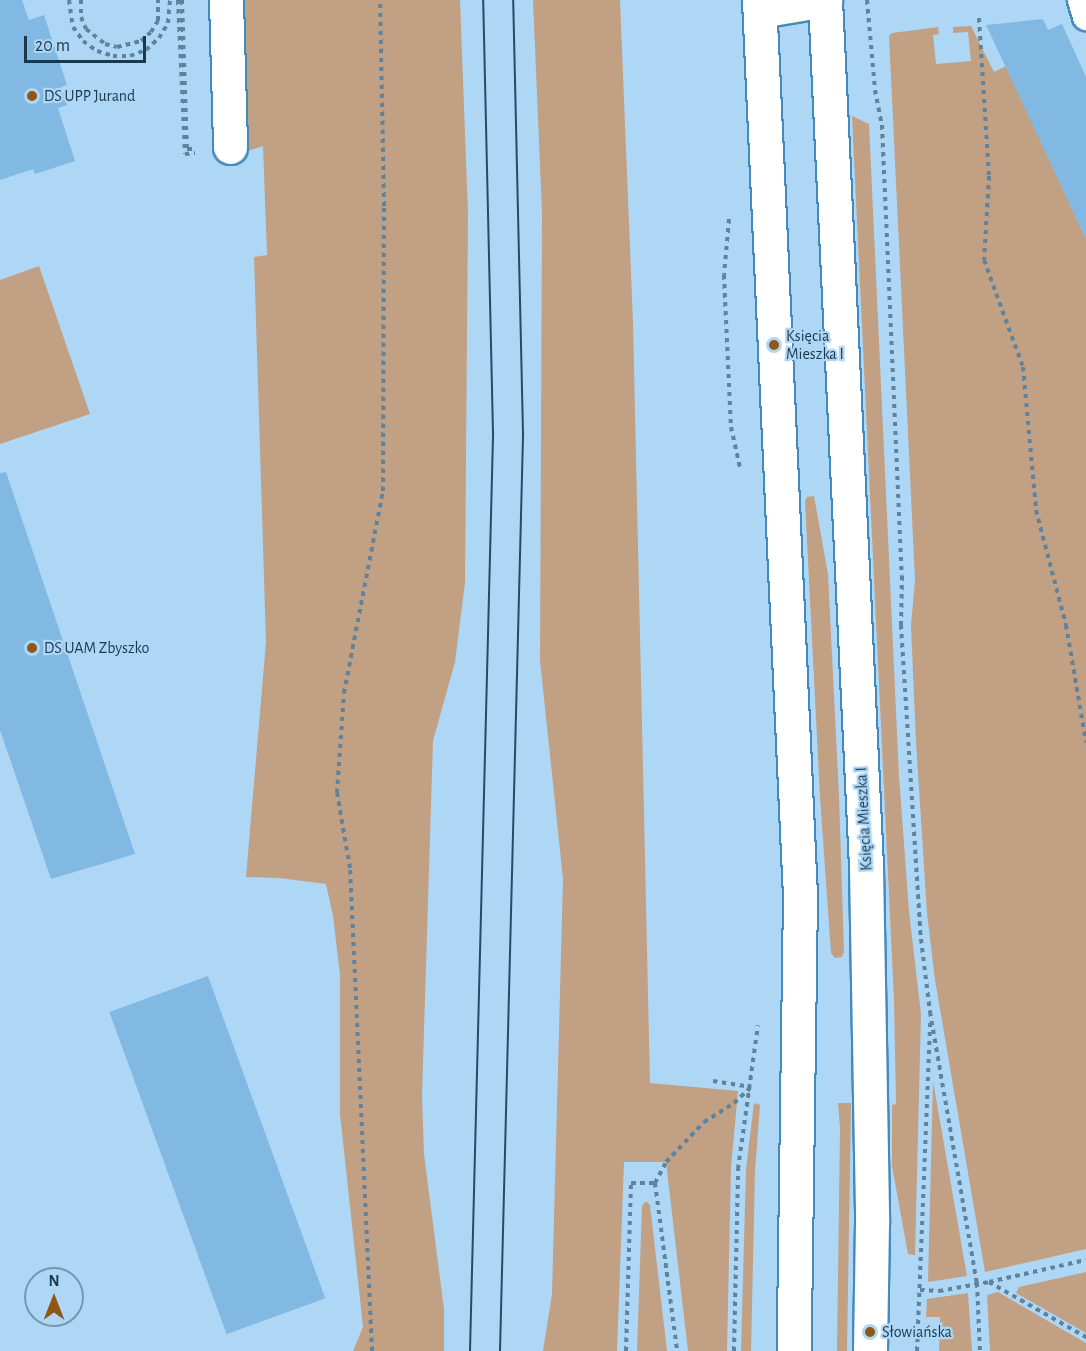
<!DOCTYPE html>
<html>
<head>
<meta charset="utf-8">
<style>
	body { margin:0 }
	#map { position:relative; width:1086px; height:1351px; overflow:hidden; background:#aed7f6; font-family:"Alegreya Sans",sans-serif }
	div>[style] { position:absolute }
	.green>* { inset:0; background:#c2a084 }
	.building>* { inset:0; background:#81b9e3; transform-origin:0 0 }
	.path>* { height:4px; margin-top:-2px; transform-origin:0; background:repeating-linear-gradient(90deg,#60839d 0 4.5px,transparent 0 9px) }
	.roads { filter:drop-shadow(2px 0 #448abc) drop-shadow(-2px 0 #448abc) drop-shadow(0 2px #448abc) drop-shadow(0 -2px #448abc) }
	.pedestrian>* { height:27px; margin:-13.5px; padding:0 13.5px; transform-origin:13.5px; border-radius:13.5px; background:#fff }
	.minor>* { height:33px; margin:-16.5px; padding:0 16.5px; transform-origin:16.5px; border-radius:16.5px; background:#fff }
	.tertiary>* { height:33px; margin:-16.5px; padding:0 16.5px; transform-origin:16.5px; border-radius:16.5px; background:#fff }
	.tram>* { height:1.5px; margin:-0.75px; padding:0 0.75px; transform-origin:0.75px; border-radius:0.75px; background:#2a4a60 }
	.dots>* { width:16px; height:16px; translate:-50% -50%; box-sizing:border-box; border:3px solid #aed7f6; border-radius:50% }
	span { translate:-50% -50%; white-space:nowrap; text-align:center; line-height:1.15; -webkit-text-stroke:4.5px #aed7f6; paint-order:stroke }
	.poi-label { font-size:16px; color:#1b394e }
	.left { translate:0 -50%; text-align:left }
	.street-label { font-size:16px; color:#1b394e }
	.north { position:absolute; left:24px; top:1267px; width:60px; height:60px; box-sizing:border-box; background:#aed7f6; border:2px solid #7398b3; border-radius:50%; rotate:0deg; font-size:16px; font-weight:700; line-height:24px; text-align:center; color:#1b394e }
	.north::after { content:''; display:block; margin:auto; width:21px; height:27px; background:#915616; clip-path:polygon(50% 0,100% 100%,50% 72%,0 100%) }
	.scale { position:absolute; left:24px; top:36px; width:122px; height:27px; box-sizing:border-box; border:3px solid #1b394e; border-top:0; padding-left:8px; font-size:18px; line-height:21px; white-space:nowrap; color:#1b394e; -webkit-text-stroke:4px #aed7f6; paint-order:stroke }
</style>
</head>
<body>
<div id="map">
	<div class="green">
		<div style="clip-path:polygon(228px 0,460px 0,468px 213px,465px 583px,455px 662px,433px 741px,422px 1095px,424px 1154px,444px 1309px,444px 1351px,353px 1351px,363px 1327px,340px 1114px,340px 975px,333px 916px,326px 884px,279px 878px,246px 877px,266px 642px,254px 257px,267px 255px,263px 146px,230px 157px)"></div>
		<div style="clip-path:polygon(533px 0,620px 0,633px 322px,650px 1083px,738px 1091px,731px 1168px,727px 1351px,688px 1351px,666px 1162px,624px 1162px,617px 1351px,543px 1351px,552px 1294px,563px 879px,540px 660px,542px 213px)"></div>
		<div style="clip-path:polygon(971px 26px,994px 72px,1006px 66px,1086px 239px,1086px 1249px,985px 1272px,935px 980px,927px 913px,916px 742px,911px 626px,915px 580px,889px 36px,892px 33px,938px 27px,939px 34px,933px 35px,936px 64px,971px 61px,968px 32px,953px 33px,953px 27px)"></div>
		<div style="clip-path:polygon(852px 116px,869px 124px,899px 776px,909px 911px,921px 1014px,915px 1255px,908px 1254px,892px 1166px,892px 1105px,896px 1104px,894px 1000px)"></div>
		<div style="clip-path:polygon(39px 266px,90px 414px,0 444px,0 280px)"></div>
		<div style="clip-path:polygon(814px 496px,828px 574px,839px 796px,844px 952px,842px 957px,835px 958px,831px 953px,820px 797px,805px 501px,807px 497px)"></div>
		<div style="clip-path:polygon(933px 1081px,967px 1276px,928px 1282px)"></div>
		<div style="clip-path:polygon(754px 1103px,760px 1105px,755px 1171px,751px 1351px,741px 1351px,746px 1169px)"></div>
		<div style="clip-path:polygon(838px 1103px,851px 1103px,847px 1351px,837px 1351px,840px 1128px)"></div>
		<div style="clip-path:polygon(646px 1201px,650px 1205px,667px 1351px,637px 1351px,642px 1206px)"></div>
		<div style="clip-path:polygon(1086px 1272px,1086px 1333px,1016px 1293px,1019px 1287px)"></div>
		<div style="clip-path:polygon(998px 1292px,1086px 1343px,1086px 1351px,990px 1351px,987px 1295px)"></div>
		<div style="clip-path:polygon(968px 1293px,972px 1351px,939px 1351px,940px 1317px,926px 1317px,927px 1299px)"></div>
	</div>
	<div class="building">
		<div style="clip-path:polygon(0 0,22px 0,29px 20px,44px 15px,67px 85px,61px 87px,67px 105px,58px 108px,75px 161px,35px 174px,33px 169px,0 180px)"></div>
		<div style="clip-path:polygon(1043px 19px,1048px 30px,1062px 24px,1086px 77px,1086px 239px,986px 25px)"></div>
		<div style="clip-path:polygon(6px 472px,135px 854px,51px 879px,0 730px,0 473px)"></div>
		<div style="left:208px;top:976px;width:343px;height:105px;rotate:70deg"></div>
	</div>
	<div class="path">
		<div style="left:69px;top:0;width:27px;rotate:82deg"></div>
		<div style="left:73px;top:27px;width:17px;rotate:54deg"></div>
		<div style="left:83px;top:41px;width:17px;rotate:36deg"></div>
		<div style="left:97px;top:51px;width:17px;rotate:17deg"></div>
		<div style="left:113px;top:56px;width:17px"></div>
		<div style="left:130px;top:56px;width:17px;rotate:-21deg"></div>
		<div style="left:146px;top:50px;width:18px;rotate:-43deg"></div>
		<div style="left:159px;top:38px;width:17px;rotate:-59deg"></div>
		<div style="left:168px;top:23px;width:23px;rotate:-85deg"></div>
		<div style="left:81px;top:0;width:17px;rotate:90deg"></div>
		<div style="left:81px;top:17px;width:13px;rotate:67deg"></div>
		<div style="left:86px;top:29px;width:24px;rotate:38deg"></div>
		<div style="left:105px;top:44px;width:12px;rotate:14deg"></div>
		<div style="left:117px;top:47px;width:25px;rotate:-14deg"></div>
		<div style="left:141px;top:41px;width:13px;rotate:-42deg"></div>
		<div style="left:151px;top:32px;width:13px;rotate:-58deg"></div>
		<div style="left:158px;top:21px;width:21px;rotate:-90deg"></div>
		<div style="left:178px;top:0;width:154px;rotate:87.4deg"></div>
		<div style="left:185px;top:154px;width:10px;rotate:-6deg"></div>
		<div style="left:182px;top:0;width:149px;rotate:88.1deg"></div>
		<div style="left:187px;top:149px;width:6px"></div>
		<div style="left:867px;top:0;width:90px;rotate:84.9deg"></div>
		<div style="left:875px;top:90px;width:36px;rotate:79deg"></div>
		<div style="left:882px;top:125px;width:451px;rotate:87.5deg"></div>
		<div style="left:902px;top:576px;width:49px;rotate:91.2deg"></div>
		<div style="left:901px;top:625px;width:315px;rotate:86.4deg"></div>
		<div style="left:921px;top:939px;width:74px;rotate:83deg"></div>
		<div style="left:930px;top:1012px;width:275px;rotate:80.2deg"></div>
		<div style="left:977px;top:1283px;width:68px;rotate:87.5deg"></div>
		<div style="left:979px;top:18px;width:158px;rotate:86.4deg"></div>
		<div style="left:989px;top:176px;width:84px;rotate:93.4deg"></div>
		<div style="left:984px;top:260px;width:114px;rotate:70deg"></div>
		<div style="left:1023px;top:367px;width:144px;rotate:84.8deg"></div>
		<div style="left:1036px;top:510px;width:119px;rotate:75.4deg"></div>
		<div style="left:1066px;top:625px;width:119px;rotate:80.3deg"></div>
		<div style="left:729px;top:219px;width:56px;rotate:95.1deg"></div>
		<div style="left:724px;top:275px;width:152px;rotate:87.4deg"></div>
		<div style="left:731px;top:427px;width:42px;rotate:77.6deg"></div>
		<div style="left:713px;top:1081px;width:37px;rotate:9deg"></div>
		<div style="left:655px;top:1183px;width:24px;rotate:-62deg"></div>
		<div style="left:666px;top:1162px;width:55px;rotate:-46.5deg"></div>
		<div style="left:704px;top:1122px;width:36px;rotate:-32deg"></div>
		<div style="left:734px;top:1103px;width:22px;rotate:-43deg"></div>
		<div style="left:989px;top:1282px;width:112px;rotate:29.6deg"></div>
		<div style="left:920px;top:1290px;width:19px;rotate:3deg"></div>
		<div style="left:939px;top:1291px;width:51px;rotate:-10.2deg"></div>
		<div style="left:989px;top:1282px;width:99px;rotate:-12.8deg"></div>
		<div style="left:372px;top:1351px;width:484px;rotate:-92.6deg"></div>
		<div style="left:350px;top:868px;width:76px;rotate:-99.8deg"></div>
		<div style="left:337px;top:793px;width:100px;rotate:-86deg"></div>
		<div style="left:344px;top:693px;width:206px;rotate:-79.1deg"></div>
		<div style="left:383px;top:491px;width:285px;rotate:-89.8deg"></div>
		<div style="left:384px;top:206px;width:206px;rotate:-91.1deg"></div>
		<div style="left:626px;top:1351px;width:168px;rotate:-88.3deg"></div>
		<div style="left:631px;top:1183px;width:24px"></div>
		<div style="left:655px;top:1183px;width:169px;rotate:82.5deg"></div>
		<div style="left:734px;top:1351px;width:182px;rotate:-88.7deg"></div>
		<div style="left:738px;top:1169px;width:145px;rotate:-82.1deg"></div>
		<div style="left:917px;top:1351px;width:329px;rotate:-87.7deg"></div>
	</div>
	<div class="roads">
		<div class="pedestrian">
			<div style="left:1081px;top:0;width:17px;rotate:73deg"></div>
		</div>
		<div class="minor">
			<div style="left:226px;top:0;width:147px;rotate:88.4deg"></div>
		</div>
		<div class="tertiary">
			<div style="left:759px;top:0;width:896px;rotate:87.38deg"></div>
			<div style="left:800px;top:895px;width:456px;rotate:90.8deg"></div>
			<div style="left:825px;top:0;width:868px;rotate:87.29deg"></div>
			<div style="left:866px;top:867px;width:356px;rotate:89deg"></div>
			<div style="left:872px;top:1223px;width:128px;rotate:90.9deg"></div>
			<div style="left:760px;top:11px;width:66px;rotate:-9.6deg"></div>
		</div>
	</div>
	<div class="tram">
		<div style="left:470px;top:1351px;width:918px;rotate:-88.56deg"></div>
		<div style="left:493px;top:433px;width:433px;rotate:-91.3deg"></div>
		<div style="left:500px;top:1351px;width:918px;rotate:-88.56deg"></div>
		<div style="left:523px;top:433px;width:433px;rotate:-91.3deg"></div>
	</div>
	<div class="dots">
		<div style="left:32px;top:96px;background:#915616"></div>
		<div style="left:774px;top:345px;background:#915616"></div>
		<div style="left:32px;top:648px;background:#915616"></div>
		<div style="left:870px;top:1332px;background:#915616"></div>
	</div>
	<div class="poi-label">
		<span class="left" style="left:44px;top:96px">DS UPP Jurand</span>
		<span class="left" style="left:786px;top:345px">Księcia<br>Mieszka I</span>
		<span class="left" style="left:44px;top:648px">DS UAM Zbyszko</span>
		<span class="left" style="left:882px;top:1332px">Słowiańska</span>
	</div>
	<div class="street-label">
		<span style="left:864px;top:819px;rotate:-93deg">Księcia Mieszka I</span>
	</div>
	<div class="north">N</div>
	<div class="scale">20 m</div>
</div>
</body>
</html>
